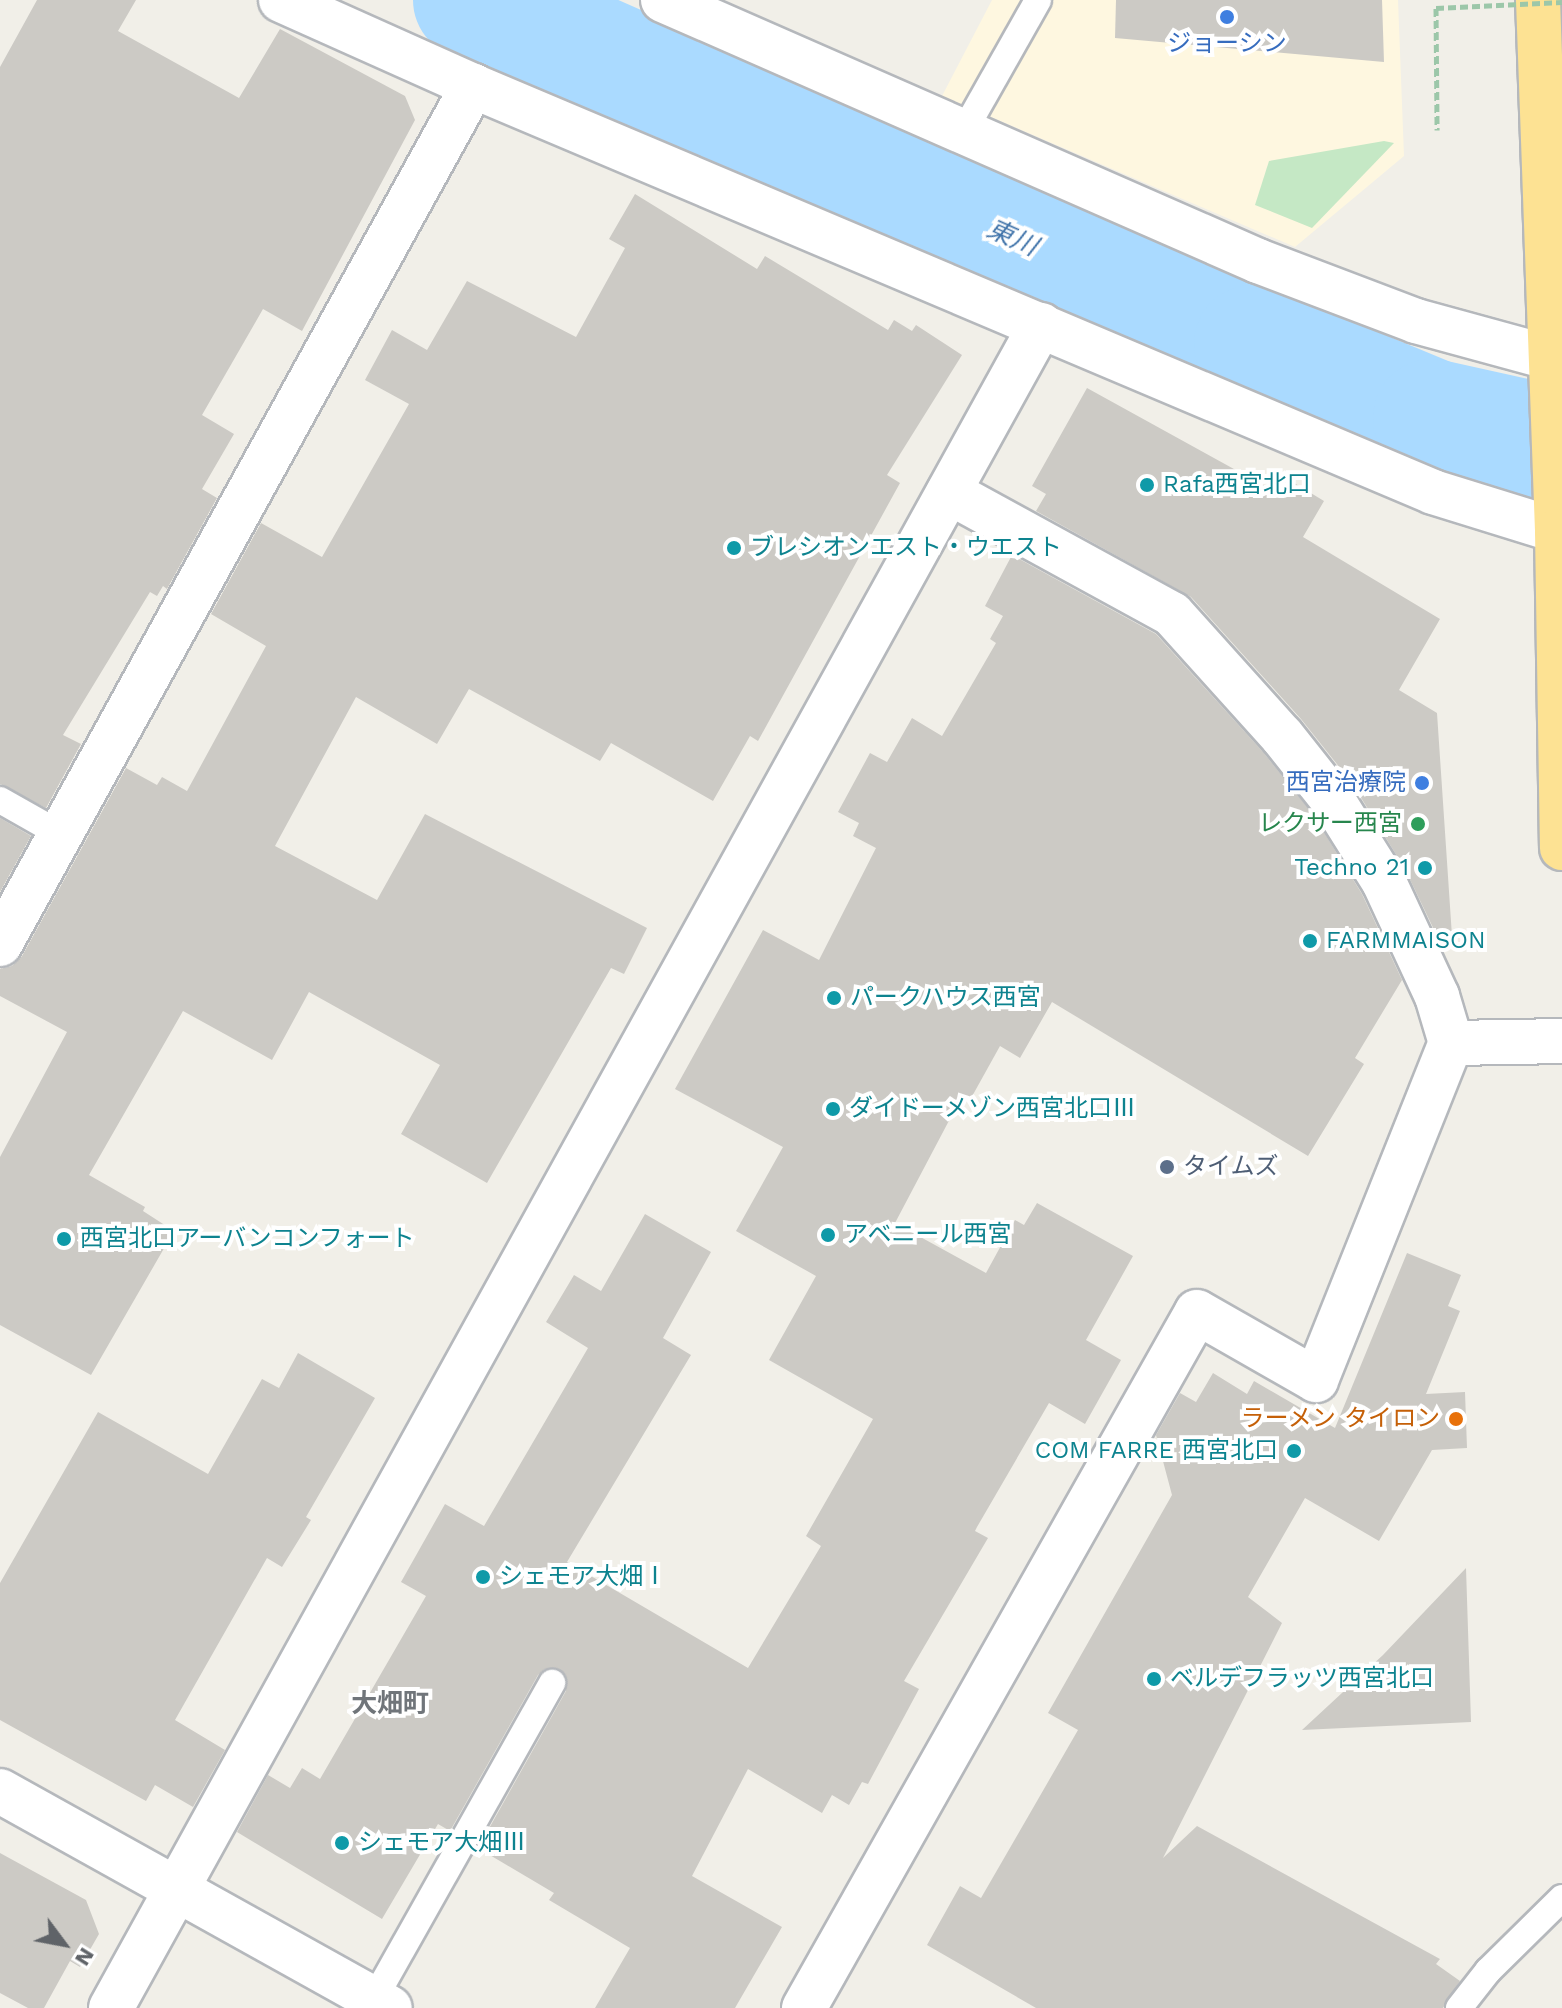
<!DOCTYPE html>
<html>
<head>
<meta charset="utf-8">
<style>
	body { margin:0 }
	#map { position:relative; width:1562px; height:2008px; overflow:hidden; background:#f1efe8; font-family:"Work Sans","Noto Sans JP",sans-serif }
	div>[style] { position:absolute }
	.commercial>* { inset:0; background:#fef7e0 }
	.green>* { inset:0; background:#c5e8c5 }
	.river>* { height:118px; margin:-59px; padding:0 59px; transform-origin:59px; border-radius:59px; background:#aadaff }
	.building>* { inset:0; background:#cccac5 }
	.path>* { height:5px; margin-top:-2.5px; transform-origin:0; background:repeating-linear-gradient(90deg,#9cc7a9 0 8px,transparent 0 12px) }
	.roads { filter:drop-shadow(2px 0 #b5b8bc) drop-shadow(-2px 0 #b5b8bc) drop-shadow(0 2px #b5b8bc) drop-shadow(0 -2px #b5b8bc) }
	.lane>* { height:26px; margin:-13px; padding:0 13px; transform-origin:13px; border-radius:13px; background:#fff }
	.street>* { height:44px; margin:-22px; padding:0 22px; transform-origin:22px; border-radius:22px; background:#fff }
	.highway>* { height:44px; margin:-22px; padding:0 22px; transform-origin:22px; border-radius:22px; background:#fde293 }
	.path-bridge>* { height:5px; margin-top:-2.5px; transform-origin:0; background:repeating-linear-gradient(90deg,#9cc7a9 0 8px,transparent 0 12px) }
	.dots>* { width:22px; height:22px; translate:-50% -50%; box-sizing:border-box; border:4px solid #fff; border-radius:50% }
	span { translate:-50% -50%; white-space:nowrap; text-align:center; line-height:1.15; -webkit-text-stroke:8px #fff; paint-order:stroke }
	.shop-label { font-size:24px; color:#366cbe }
	.right { translate:-100% -50%; text-align:right }
	.culture-label { font-size:24px; color:#0d838f }
	.left { translate:0 -50%; text-align:left }
	.leisure-label { font-size:24px; color:#27864d }
	.service-label { font-size:24px; color:#4e5e75 }
	.food-label { font-size:24px; color:#c56008 }
	.water-label { font-size:26px; color:#4174aa; font-style:italic }
	.neighbourhood-label { font-size:26px; color:#70757a; font-weight:700 }
	.north { position:absolute; left:24px; top:1904px; width:80px; height:80px; -webkit-text-stroke:6px #fff; paint-order:stroke; rotate:122deg; font-size:22px; font-weight:700; line-height:32px; text-align:center; color:#5f6368 }
	.north::after { content:''; display:block; margin:auto; width:28px; height:36px; background:#5f6368; clip-path:polygon(50% 0,100% 100%,50% 72%,0 100%) }
</style>
</head>
<body>
<div id="map">
	<div class="commercial">
		<div style="clip-path:polygon(992px 0,1398px 0,1404px 156px,1295px 247px,942px 96px)"></div>
	</div>
	<div class="green">
		<div style="clip-path:polygon(1384px 141px,1394px 143px,1312px 228px,1255px 205px,1269px 161px)"></div>
	</div>
	<div class="river">
		<div style="left:472px;top:0;width:853px;rotate:23.77deg"></div>
		<div style="left:1253px;top:344px;width:194px;rotate:22.5deg"></div>
		<div style="left:1432px;top:418px;width:133px;rotate:12.6deg"></div>
	</div>
	<div class="building">
		<div style="clip-path:polygon(37px 0,136px 0,118px 31px,239px 98px,280px 29px,405px 96px,415px 120px,302px 331px,263px 309px,202px 415px,234px 434px,202px 489px,217px 498px,167px 589px,163px 586px,157px 596px,150px 592px,63px 735px,81px 744px,46px 808px,0 784px,0 67px)"></div>
		<div style="clip-path:polygon(1116px 0,1382px 0,1384px 62px,1115px 38px)"></div>
		<div style="clip-path:polygon(635px 194px,757px 269px,765px 256px,888px 330px,894px 320px,912px 331px,916px 325px,962px 355px,887px 475px,900px 483px,758px 741px,750px 736px,713px 801px,611px 743px,600px 761px,469px 689px,437px 744px,356px 697px,275px 846px,377px 900px,425px 814px,647px 928px,624px 974px,611px 968px,487px 1183px,401px 1134px,440px 1065px,309px 992px,272px 1060px,183px 1011px,89px 1175px,145px 1207px,143px 1211px,174px 1231px,91px 1375px,0 1325px,0 1157px,67px 1032px,0 996px,0 969px,12px 966px,22px 956px,126px 768px,157px 785px,162px 777px,187px 791px,266px 646px,211px 614px,261px 523px,322px 557px,409px 404px,365px 380px,392px 330px,427px 350px,467px 281px,576px 337px,625px 248px,609px 239px)"></div>
		<div style="clip-path:polygon(1087px 388px,1272px 490px,1281px 475px,1324px 501px,1303px 537px,1440px 619px,1399px 690px,1437px 713px,1452px 936px,1437px 936px,1405px 869px,1352px 783px,1301px 719px,1191px 597px,1036px 511px,1046px 494px,1032px 486px)"></div>
		<div style="clip-path:polygon(1012px 555px,1156px 634px,1263px 752px,1312px 813px,1362px 894px,1402px 980px,1355px 1058px,1364px 1064px,1308px 1156px,1052px 1002px,1020px 1058px,1000px 1046px,970px 1100px,962px 1096px,895px 1223px,986px 1273px,1015px 1220px,1024px 1225px,1037px 1203px,1133px 1256px,1086px 1340px,1121px 1360px,1085px 1424px,1049px 1403px,977px 1527px,975px 1531px,988px 1538px,904px 1681px,919px 1689px,868px 1784px,862px 1782px,849px 1805px,832px 1795px,822px 1813px,748px 1769px,692px 1876px,782px 1927px,735px 2008px,595px 2008px,630px 1948px,549px 1900px,554px 1893px,478px 1848px,566px 1691px,566px 1676px,559px 1669px,545px 1669px,538px 1675px,450px 1831px,438px 1824px,382px 1919px,237px 1832px,268px 1775px,290px 1788px,302px 1768px,320px 1779px,426px 1596px,401px 1582px,445px 1504px,484px 1526px,588px 1348px,546px 1322px,574px 1275px,601px 1291px,645px 1214px,711px 1252px,663px 1338px,691px 1355px,567px 1562px,748px 1668px,821px 1546px,806px 1536px,873px 1419px,769px 1360px,816px 1276px,736px 1231px,783px 1147px,675px 1089px,763px 930px,819px 960px,876px 848px,853px 836px,859px 823px,838px 812px,870px 753px,887px 762px,912px 718px,942px 736px,996px 643px,990px 639px,1003px 616px,985px 606px)"></div>
		<div style="clip-path:polygon(0 818px,31px 836px,0 892px)"></div>
		<div style="clip-path:polygon(1407px 1253px,1461px 1275px,1448px 1306px,1460px 1311px,1426px 1394px,1465px 1392px,1467px 1448px,1432px 1450px,1379px 1541px,1305px 1498px,1248px 1597px,1282px 1623px,1163px 1858px,1197px 1826px,1440px 1959px,1436px 1964px,1460px 1981px,1443px 2008px,1036px 2008px,927px 1945px,960px 1886px,981px 1898px,1078px 1730px,1048px 1713px,1172px 1495px,1156px 1435px,1180px 1393px,1196px 1402px,1213px 1373px,1247px 1394px,1254px 1381px,1335px 1428px)"></div>
		<div style="clip-path:polygon(298px 1353px,375px 1398px,306px 1517px,311px 1520px,282px 1567px,267px 1558px,175px 1720px,225px 1750px,193px 1807px,155px 1785px,146px 1801px,0 1720px,0 1583px,98px 1412px,208px 1474px,262px 1379px,279px 1388px)"></div>
		<div style="clip-path:polygon(1466px 1568px,1471px 1722px,1302px 1730px,1383px 1655px)"></div>
		<div style="clip-path:polygon(0 1853px,86px 1900px,99px 1934px,80px 1967px,70px 1961px,44px 2008px,28px 2008px,0 1993px)"></div>
	</div>
	<div class="path">
		<div style="left:1436px;top:8px;width:122px;rotate:89.5deg"></div>
	</div>
	<div class="roads">
		<div class="lane">
			<div style="left:964px;top:131px;width:150px;rotate:-60.5deg"></div>
			<div style="left:0;top:800px;width:69px;rotate:29.5deg"></div>
			<div style="left:374px;top:1999px;width:363px;rotate:-60.6deg"></div>
			<div style="left:1459px;top:2008px;width:47px;rotate:-51.9deg"></div>
			<div style="left:1488px;top:1971px;width:104px;rotate:-44.6deg"></div>
		</div>
		<div class="street">
			<div style="left:281px;top:0;width:210px;rotate:24.1deg"></div>
			<div style="left:473px;top:86px;width:1042px;rotate:22.92deg"></div>
			<div style="left:1433px;top:492px;width:135px;rotate:17.2deg"></div>
			<div style="left:663px;top:0;width:650px;rotate:23.68deg"></div>
			<div style="left:1258px;top:261px;width:169px;rotate:20.8deg"></div>
			<div style="left:1416px;top:321px;width:151px;rotate:15.3deg"></div>
			<div style="left:949px;top:492px;width:254px;rotate:28.7deg"></div>
			<div style="left:1172px;top:614px;width:164px;rotate:48deg"></div>
			<div style="left:1282px;top:736px;width:80px;rotate:51.6deg"></div>
			<div style="left:1332px;top:799px;width:98px;rotate:57.9deg"></div>
			<div style="left:1384px;top:882px;width:126px;rotate:65.1deg"></div>
			<div style="left:1437px;top:996px;width:49px;rotate:73.4deg"></div>
			<div style="left:0;top:944px;width:980px;rotate:-61.13deg"></div>
			<div style="left:0;top:1791px;width:446px;rotate:29.1deg"></div>
			<div style="left:111px;top:2008px;width:1923px;rotate:-61.08deg"></div>
			<div style="left:804px;top:2008px;width:799px;rotate:-60.55deg"></div>
			<div style="left:1197px;top:1312px;width:137px;rotate:29.7deg"></div>
			<div style="left:1316px;top:1380px;width:363px;rotate:-68.2deg"></div>
			<div style="left:1451px;top:1043px;width:111px;rotate:-1deg"></div>
		</div>
		<div class="highway">
			<div style="left:1538px;top:0;width:531px;rotate:87.95deg"></div>
			<div style="left:1557px;top:531px;width:317px;rotate:89.1deg"></div>
		</div>
	</div>
	<div class="path-bridge">
		<div style="left:1436px;top:8px;width:126px;rotate:-2.7deg"></div>
	</div>
	<div class="dots">
		<div style="left:1227px;top:17px;background:#3f7fe0"></div>
		<div style="left:1147px;top:485px;background:#0f9aa8"></div>
		<div style="left:734px;top:548px;background:#0f9aa8"></div>
		<div style="left:1422px;top:783px;background:#3f7fe0"></div>
		<div style="left:1418px;top:824px;background:#2e9e5b"></div>
		<div style="left:1425px;top:868px;background:#0f9aa8"></div>
		<div style="left:1310px;top:941px;background:#0f9aa8"></div>
		<div style="left:834px;top:998px;background:#0f9aa8"></div>
		<div style="left:833px;top:1109px;background:#0f9aa8"></div>
		<div style="left:1167px;top:1167px;background:#5c6f8a"></div>
		<div style="left:828px;top:1235px;background:#0f9aa8"></div>
		<div style="left:64px;top:1239px;background:#0f9aa8"></div>
		<div style="left:1456px;top:1419px;background:#e8710a"></div>
		<div style="left:1294px;top:1451px;background:#0f9aa8"></div>
		<div style="left:483px;top:1577px;background:#0f9aa8"></div>
		<div style="left:1154px;top:1679px;background:#0f9aa8"></div>
		<div style="left:342px;top:1843px;background:#0f9aa8"></div>
	</div>
	<div class="shop-label">
		<span style="left:1227px;top:44px">ジョーシン</span>
		<span class="right" style="left:1406px;top:783px">西宮治療院</span>
	</div>
	<div class="culture-label">
		<span class="left" style="left:1163px;top:485px">Rafa西宮北口</span>
		<span class="left" style="left:750px;top:548px">ブレシオンエスト・ウエスト</span>
		<span class="right" style="left:1409px;top:868px">Techno 21</span>
		<span class="left" style="left:1326px;top:941px">FARMMAISON</span>
		<span class="left" style="left:850px;top:998px">パークハウス西宮</span>
		<span class="left" style="left:849px;top:1109px">ダイドーメゾン西宮北口Ⅲ</span>
		<span class="left" style="left:844px;top:1235px">アベニール西宮</span>
		<span class="left" style="left:80px;top:1239px">西宮北口アーバンコンフォート</span>
		<span class="right" style="left:1278px;top:1451px">COM FARRE 西宮北口</span>
		<span class="left" style="left:499px;top:1577px">シェモア大畑Ⅰ</span>
		<span class="left" style="left:1170px;top:1679px">ベルデフラッツ西宮北口</span>
		<span class="left" style="left:358px;top:1843px">シェモア大畑Ⅲ</span>
	</div>
	<div class="leisure-label">
		<span class="right" style="left:1402px;top:824px">レクサー西宮</span>
	</div>
	<div class="service-label">
		<span class="left" style="left:1183px;top:1167px">タイムズ</span>
	</div>
	<div class="food-label">
		<span class="right" style="left:1440px;top:1419px">ラーメン タイロン</span>
	</div>
	<div class="water-label">
		<span style="left:1012px;top:238px;rotate:24deg">東川</span>
	</div>
	<div class="neighbourhood-label">
		<span style="left:390px;top:1704px">大畑町</span>
	</div>
	<div class="north">N</div>
</div>
</body>
</html>
